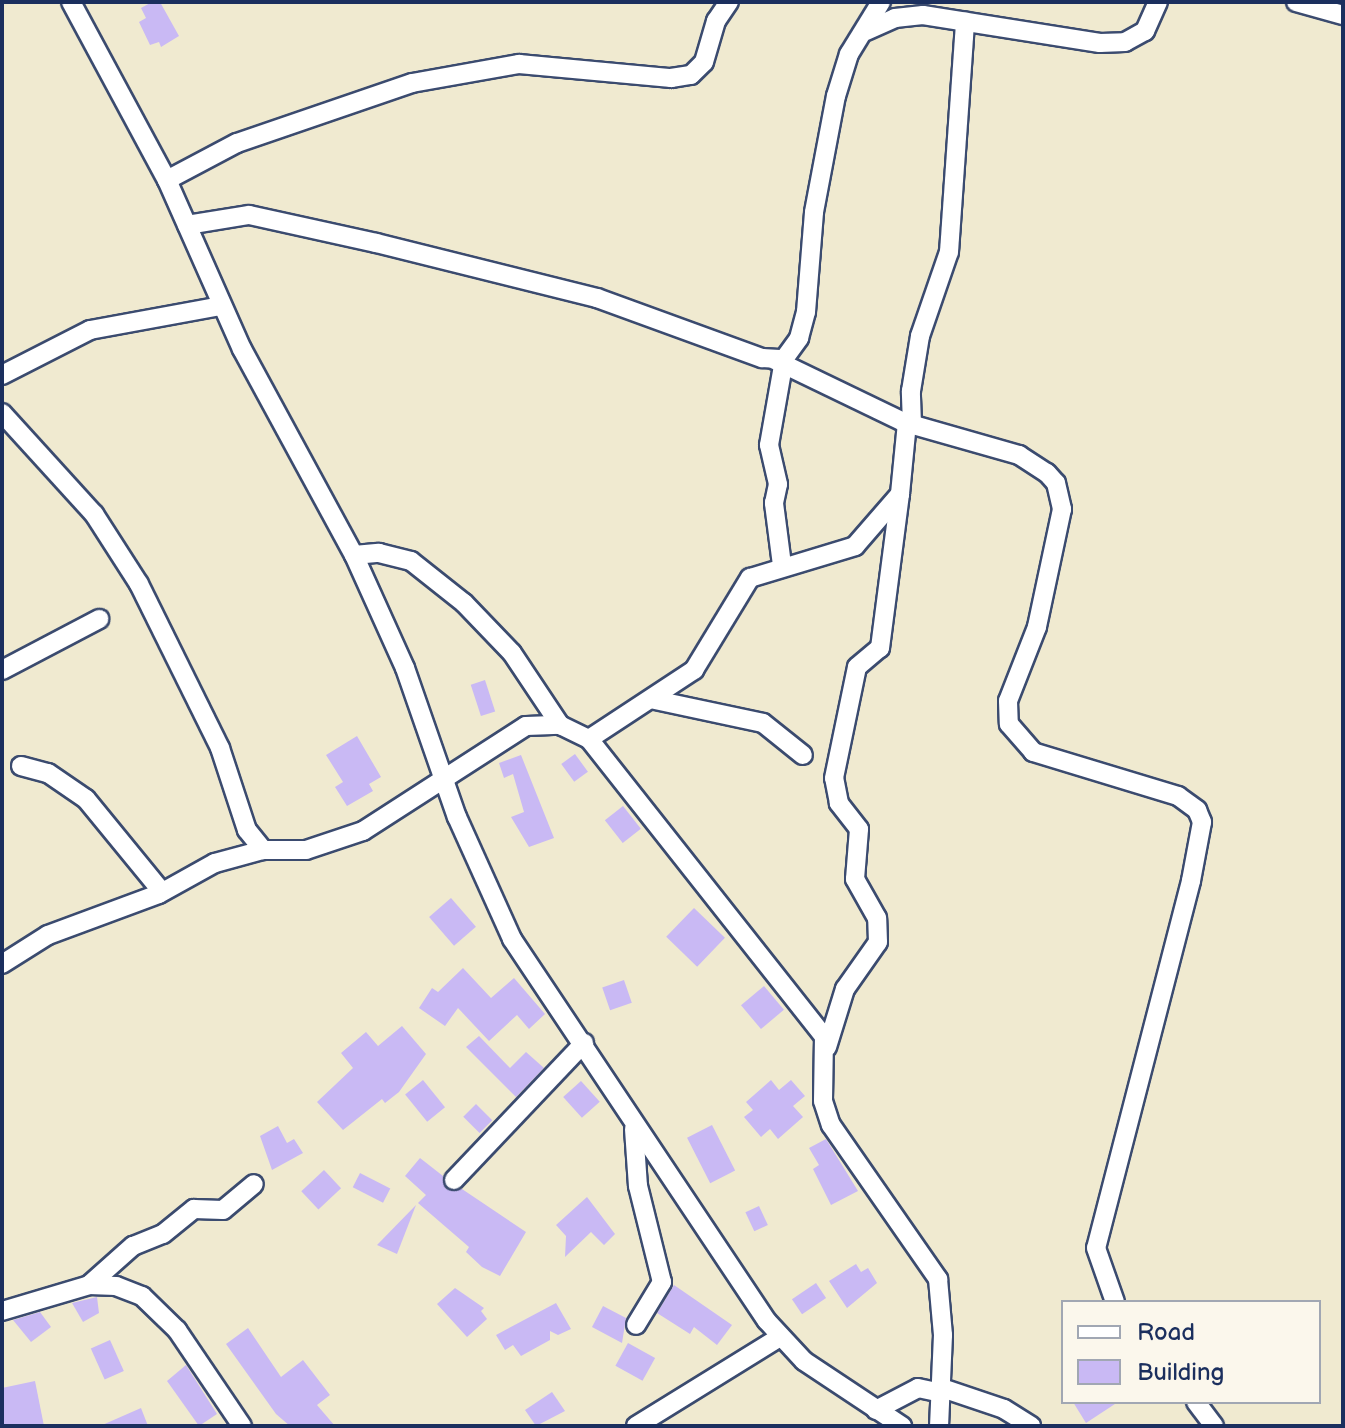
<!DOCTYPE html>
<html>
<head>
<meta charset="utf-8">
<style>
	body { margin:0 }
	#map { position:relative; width:1345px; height:1428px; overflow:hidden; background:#f0ead0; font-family:"Balsamiq Sans",sans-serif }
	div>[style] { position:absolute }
	.building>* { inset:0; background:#c9b9f4; transform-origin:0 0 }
	.roads { filter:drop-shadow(2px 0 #3b4b6f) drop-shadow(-2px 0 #3b4b6f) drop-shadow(0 2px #3b4b6f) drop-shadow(0 -2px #3b4b6f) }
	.minor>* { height:18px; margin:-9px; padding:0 9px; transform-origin:9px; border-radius:9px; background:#fff }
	span { translate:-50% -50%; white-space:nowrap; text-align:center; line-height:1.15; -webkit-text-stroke:6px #fbf7ec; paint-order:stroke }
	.frame { position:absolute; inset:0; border:4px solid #1b2f5e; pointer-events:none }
	.legend { position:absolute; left:1061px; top:1300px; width:260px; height:104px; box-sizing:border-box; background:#fbf7ec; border:2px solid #a1a7b3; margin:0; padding:10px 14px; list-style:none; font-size:24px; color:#1b2f5e }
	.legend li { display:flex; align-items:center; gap:16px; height:40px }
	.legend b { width:40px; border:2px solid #a1a7b3 }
</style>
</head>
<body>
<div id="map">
	<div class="building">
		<div style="clip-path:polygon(152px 2px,160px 2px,179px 36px,161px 47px,159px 42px,150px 45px,139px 22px,146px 18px,141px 8px)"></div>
		<div style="left:485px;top:680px;width:33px;height:15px;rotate:72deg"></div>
		<div style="clip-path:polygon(357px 736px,381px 777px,369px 784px,373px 791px,347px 806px,335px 787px,343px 782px,326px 755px)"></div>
		<div style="left:575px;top:754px;width:22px;height:17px;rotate:54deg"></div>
		<div style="clip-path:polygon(521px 755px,554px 838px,529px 847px,511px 817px,524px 812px,513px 774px,504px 778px,499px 763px)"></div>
		<div style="left:623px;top:806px;width:29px;height:23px;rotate:52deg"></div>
		<div style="left:451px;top:898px;width:38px;height:29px;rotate:49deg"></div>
		<div style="left:694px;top:908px;width:43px;height:40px;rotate:44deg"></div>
		<div style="clip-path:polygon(463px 968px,491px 998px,514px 978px,545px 1014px,529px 1029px,517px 1015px,489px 1041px,458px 1008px,445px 1026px,419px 1008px,432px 988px,438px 992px)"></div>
		<div style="left:624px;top:980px;width:24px;height:23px;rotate:71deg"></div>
		<div style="left:764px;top:986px;width:31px;height:30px;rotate:50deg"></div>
		<div style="clip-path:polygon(402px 1026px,426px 1054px,399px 1092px,385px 1103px,382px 1099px,343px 1130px,317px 1102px,353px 1068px,341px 1053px,366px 1032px,378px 1046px)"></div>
		<div style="clip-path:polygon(479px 1036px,510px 1068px,526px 1052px,544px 1068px,516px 1097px,466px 1047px)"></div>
		<div style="left:423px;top:1080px;width:35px;height:23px;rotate:51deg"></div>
		<div style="clip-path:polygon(771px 1080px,779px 1090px,791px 1080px,805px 1096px,793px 1106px,803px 1117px,778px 1139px,770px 1129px,761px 1137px,744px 1117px,753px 1110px,746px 1102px)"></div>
		<div style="left:581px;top:1081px;width:28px;height:24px;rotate:48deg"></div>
		<div style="left:476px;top:1104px;width:23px;height:18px;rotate:45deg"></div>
		<div style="left:712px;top:1125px;width:51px;height:28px;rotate:63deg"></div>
		<div style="clip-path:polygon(278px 1126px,287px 1143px,294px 1139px,303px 1153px,272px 1170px,260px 1136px)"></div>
		<div style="clip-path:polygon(826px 1139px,858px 1191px,831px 1205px,813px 1169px,819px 1165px,809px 1148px)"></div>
		<div style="clip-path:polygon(420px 1158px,443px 1176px,446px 1189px,462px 1189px,526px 1232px,500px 1276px,482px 1267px,466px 1252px,469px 1247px,418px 1203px,426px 1195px,405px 1176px)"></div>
		<div style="left:324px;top:1170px;width:25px;height:31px;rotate:47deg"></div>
		<div style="left:360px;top:1173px;width:34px;height:16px;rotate:27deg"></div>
		<div style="clip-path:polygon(587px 1197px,615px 1234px,604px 1245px,591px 1232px,565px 1257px,566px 1236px,556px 1225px)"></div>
		<div style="clip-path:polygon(416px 1205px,397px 1254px,377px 1245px)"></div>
		<div style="left:759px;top:1206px;width:21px;height:15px;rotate:65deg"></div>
		<div style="clip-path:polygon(856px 1264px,861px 1272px,868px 1268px,877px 1283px,847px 1308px,829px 1281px)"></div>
		<div style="left:816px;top:1283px;width:18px;height:29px;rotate:56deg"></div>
		<div style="clip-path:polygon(674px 1285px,732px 1325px,717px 1345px,694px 1327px,690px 1334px,657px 1313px)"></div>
		<div style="clip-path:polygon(455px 1288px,484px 1308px,481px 1311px,487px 1319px,467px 1337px,437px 1304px)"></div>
		<div style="clip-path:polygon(97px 1297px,99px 1313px,83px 1322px,72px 1303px)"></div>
		<div style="clip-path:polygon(556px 1303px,571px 1329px,558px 1335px,550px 1331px,550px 1340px,521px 1356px,513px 1345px,505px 1350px,496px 1335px)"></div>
		<div style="clip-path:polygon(603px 1306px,626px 1318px,622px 1343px,592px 1327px)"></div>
		<div style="clip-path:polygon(40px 1312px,51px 1327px,31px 1342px,13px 1320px)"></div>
		<div style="clip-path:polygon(248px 1328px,281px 1377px,303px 1360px,330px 1395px,317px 1405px,335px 1426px,290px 1426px,276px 1414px,226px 1344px)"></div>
		<div style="left:110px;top:1340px;width:34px;height:21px;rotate:66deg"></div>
		<div style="left:628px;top:1343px;width:31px;height:26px;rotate:29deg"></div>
		<div style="clip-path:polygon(186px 1365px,217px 1414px,199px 1426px,167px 1381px)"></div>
		<div style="clip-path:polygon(35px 1381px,44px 1426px,2px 1426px,2px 1388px)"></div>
		<div style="clip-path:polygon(552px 1392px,565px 1411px,536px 1426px,525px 1410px)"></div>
		<div style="clip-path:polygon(1073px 1402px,1118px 1402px,1086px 1423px)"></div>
		<div style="clip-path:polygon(141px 1408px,148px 1426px,100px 1426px)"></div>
	</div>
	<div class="roads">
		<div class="minor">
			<div style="left:71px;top:2px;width:202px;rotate:61.7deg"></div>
			<div style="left:167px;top:180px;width:185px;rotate:66.1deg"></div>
			<div style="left:242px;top:349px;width:234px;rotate:61.5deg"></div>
			<div style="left:354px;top:555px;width:124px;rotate:65.7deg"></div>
			<div style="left:405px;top:668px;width:158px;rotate:70.8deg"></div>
			<div style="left:457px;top:817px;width:134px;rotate:65.7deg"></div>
			<div style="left:512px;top:939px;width:459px;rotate:56.3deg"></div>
			<div style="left:767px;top:1321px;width:54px;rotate:47.2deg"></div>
			<div style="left:804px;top:1361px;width:118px;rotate:33.6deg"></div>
			<div style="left:1296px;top:2px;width:49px;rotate:15.5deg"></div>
			<div style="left:866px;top:31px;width:32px;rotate:-24deg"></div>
			<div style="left:895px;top:18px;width:28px;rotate:-6deg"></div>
			<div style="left:923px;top:15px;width:179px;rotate:9deg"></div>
			<div style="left:1100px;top:43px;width:25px;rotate:-2deg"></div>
			<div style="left:1125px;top:42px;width:23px;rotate:-29deg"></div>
			<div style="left:1145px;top:31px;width:32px;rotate:-66deg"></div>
			<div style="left:167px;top:180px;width:79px;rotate:-27.9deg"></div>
			<div style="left:237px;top:143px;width:185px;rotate:-18.9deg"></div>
			<div style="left:412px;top:83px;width:109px;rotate:-10.1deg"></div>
			<div style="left:519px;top:64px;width:153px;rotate:5.3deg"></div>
			<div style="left:671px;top:78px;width:20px;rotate:-9deg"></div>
			<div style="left:691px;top:75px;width:18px;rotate:-45deg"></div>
			<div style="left:704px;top:62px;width:43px;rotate:-73.7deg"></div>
			<div style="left:716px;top:21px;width:23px;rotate:-56deg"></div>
			<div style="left:187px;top:225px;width:63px;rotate:-9.2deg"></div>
			<div style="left:249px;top:215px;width:130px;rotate:12.4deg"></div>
			<div style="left:376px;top:243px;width:228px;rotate:14deg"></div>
			<div style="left:597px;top:298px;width:176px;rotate:20deg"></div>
			<div style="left:762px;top:358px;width:22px;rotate:3deg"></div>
			<div style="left:784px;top:359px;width:26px;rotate:-54deg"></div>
			<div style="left:799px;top:338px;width:27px;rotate:-75deg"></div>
			<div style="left:806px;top:312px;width:100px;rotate:-85.4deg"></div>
			<div style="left:814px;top:212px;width:118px;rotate:-79.3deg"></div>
			<div style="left:836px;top:96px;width:44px;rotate:-72.8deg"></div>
			<div style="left:849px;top:54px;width:61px;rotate:-58.4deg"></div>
			<div style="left:775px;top:360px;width:142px;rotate:25.8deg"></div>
			<div style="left:903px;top:422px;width:121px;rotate:15.9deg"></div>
			<div style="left:1019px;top:455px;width:33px;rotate:33deg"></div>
			<div style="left:1047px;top:473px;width:13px;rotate:48deg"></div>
			<div style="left:1056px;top:483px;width:27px;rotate:77deg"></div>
			<div style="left:1062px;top:509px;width:121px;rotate:102deg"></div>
			<div style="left:1037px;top:627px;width:79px;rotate:111.4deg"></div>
			<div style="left:1008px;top:701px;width:23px;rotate:88deg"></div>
			<div style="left:1009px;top:724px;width:37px;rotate:49deg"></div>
			<div style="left:1033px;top:752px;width:152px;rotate:16.9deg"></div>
			<div style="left:1178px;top:796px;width:24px;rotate:36deg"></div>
			<div style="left:1197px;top:810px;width:13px;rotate:67deg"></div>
			<div style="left:1202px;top:822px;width:60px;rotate:100.6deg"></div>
			<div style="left:1191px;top:881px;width:379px;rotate:104.5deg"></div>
			<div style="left:1096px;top:1248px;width:57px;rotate:70.6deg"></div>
			<div style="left:2px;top:375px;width:99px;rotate:-27.1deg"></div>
			<div style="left:90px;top:330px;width:133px;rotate:-10.4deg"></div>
			<div style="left:2px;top:413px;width:137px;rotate:47.7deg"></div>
			<div style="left:94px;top:514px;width:83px;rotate:57.3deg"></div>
			<div style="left:139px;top:584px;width:183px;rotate:63.7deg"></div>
			<div style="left:220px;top:748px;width:86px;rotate:71.8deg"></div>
			<div style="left:247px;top:830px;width:26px;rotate:51deg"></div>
			<div style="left:263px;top:850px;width:43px"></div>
			<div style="left:306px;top:850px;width:60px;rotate:-18.4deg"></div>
			<div style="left:363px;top:831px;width:194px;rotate:-32.8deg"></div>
			<div style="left:526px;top:726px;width:34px;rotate:-2deg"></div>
			<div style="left:560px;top:725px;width:32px;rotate:26deg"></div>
			<div style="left:589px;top:739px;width:380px;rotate:51.7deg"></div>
			<div style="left:824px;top:1037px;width:64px;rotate:90.9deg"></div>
			<div style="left:823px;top:1101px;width:25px;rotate:72deg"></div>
			<div style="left:831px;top:1125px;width:188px;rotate:55.2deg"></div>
			<div style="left:938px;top:1279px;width:56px;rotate:84.9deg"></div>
			<div style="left:943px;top:1335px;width:91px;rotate:92.5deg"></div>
			<div style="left:912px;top:425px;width:34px;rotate:-92deg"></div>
			<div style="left:911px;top:391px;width:56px;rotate:-80.7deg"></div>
			<div style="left:920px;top:336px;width:89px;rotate:-71deg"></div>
			<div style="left:949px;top:252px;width:231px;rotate:-86deg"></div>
			<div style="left:354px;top:555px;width:25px;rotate:-5deg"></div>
			<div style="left:379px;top:553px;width:33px;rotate:14deg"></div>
			<div style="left:411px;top:561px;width:68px;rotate:38.4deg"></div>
			<div style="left:464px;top:603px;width:69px;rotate:46.2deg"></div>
			<div style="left:512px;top:653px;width:87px;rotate:56.3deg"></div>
			<div style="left:782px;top:565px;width:63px;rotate:-97.4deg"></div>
			<div style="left:774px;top:503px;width:19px;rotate:-78deg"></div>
			<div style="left:778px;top:484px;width:40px;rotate:-103deg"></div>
			<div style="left:769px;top:445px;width:80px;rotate:-80deg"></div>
			<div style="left:2px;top:670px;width:110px;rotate:-27.7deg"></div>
			<div style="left:655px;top:700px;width:110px;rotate:12deg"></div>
			<div style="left:763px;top:723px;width:51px;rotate:38.7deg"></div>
			<div style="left:589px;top:739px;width:126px;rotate:-33.3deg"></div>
			<div style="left:694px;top:670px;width:108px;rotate:-58.7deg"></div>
			<div style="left:750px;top:578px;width:110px;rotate:-16.9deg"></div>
			<div style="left:855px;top:546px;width:69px;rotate:-49.1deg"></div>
			<div style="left:900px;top:494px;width:71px;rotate:-84.4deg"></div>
			<div style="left:21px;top:766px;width:28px;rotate:15deg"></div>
			<div style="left:48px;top:773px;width:46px;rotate:34.4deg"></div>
			<div style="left:86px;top:799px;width:120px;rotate:50.7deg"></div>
			<div style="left:2px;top:964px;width:54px;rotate:-32.2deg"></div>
			<div style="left:48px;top:935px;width:118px;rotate:-20.3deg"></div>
			<div style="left:159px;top:894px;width:64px;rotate:-29deg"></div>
			<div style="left:215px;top:863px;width:50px;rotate:-15.2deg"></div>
			<div style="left:827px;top:1047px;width:61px;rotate:-72.8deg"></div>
			<div style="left:845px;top:989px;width:57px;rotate:-54.9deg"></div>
			<div style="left:878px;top:942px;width:24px;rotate:-92deg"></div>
			<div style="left:877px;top:918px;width:45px;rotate:-119.4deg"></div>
			<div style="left:855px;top:879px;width:50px;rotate:-85.4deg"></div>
			<div style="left:859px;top:829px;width:33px;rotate:-128deg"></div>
			<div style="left:839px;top:803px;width:25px;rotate:-101deg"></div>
			<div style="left:834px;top:778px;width:113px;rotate:-78.3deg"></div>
			<div style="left:857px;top:667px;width:30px;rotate:-40deg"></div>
			<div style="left:880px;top:648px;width:155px;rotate:-82.6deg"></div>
			<div style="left:634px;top:1129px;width:57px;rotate:86deg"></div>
			<div style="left:638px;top:1186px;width:99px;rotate:76deg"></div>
			<div style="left:662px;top:1282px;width:50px;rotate:121.2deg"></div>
			<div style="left:454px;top:1180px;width:189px;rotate:-46.5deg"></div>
			<div style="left:89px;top:1285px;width:59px;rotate:-41.6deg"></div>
			<div style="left:133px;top:1246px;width:32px;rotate:-22deg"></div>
			<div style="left:163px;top:1234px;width:40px;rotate:-39deg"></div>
			<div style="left:194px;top:1209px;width:29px;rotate:2deg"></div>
			<div style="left:223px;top:1210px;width:40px;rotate:-40deg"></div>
			<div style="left:2px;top:1311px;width:91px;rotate:-16.6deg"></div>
			<div style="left:89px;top:1285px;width:27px;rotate:2deg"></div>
			<div style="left:116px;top:1286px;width:28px;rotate:21deg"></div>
			<div style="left:142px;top:1296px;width:49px;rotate:44.2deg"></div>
			<div style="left:177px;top:1330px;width:116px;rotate:55.9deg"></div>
			<div style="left:942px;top:1388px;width:65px;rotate:18.7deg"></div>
			<div style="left:1004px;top:1409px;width:32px;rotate:32deg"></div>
			<div style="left:1196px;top:1402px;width:30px;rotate:53deg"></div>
			<div style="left:876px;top:1410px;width:47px;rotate:-27.6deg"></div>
			<div style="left:918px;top:1388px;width:24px;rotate:12deg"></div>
			<div style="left:636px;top:1426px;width:169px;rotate:-31.7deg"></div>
		</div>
	</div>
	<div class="frame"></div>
	<ul class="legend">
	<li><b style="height:10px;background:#fff"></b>Road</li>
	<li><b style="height:22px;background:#c9b9f4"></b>Building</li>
	</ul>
</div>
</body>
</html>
